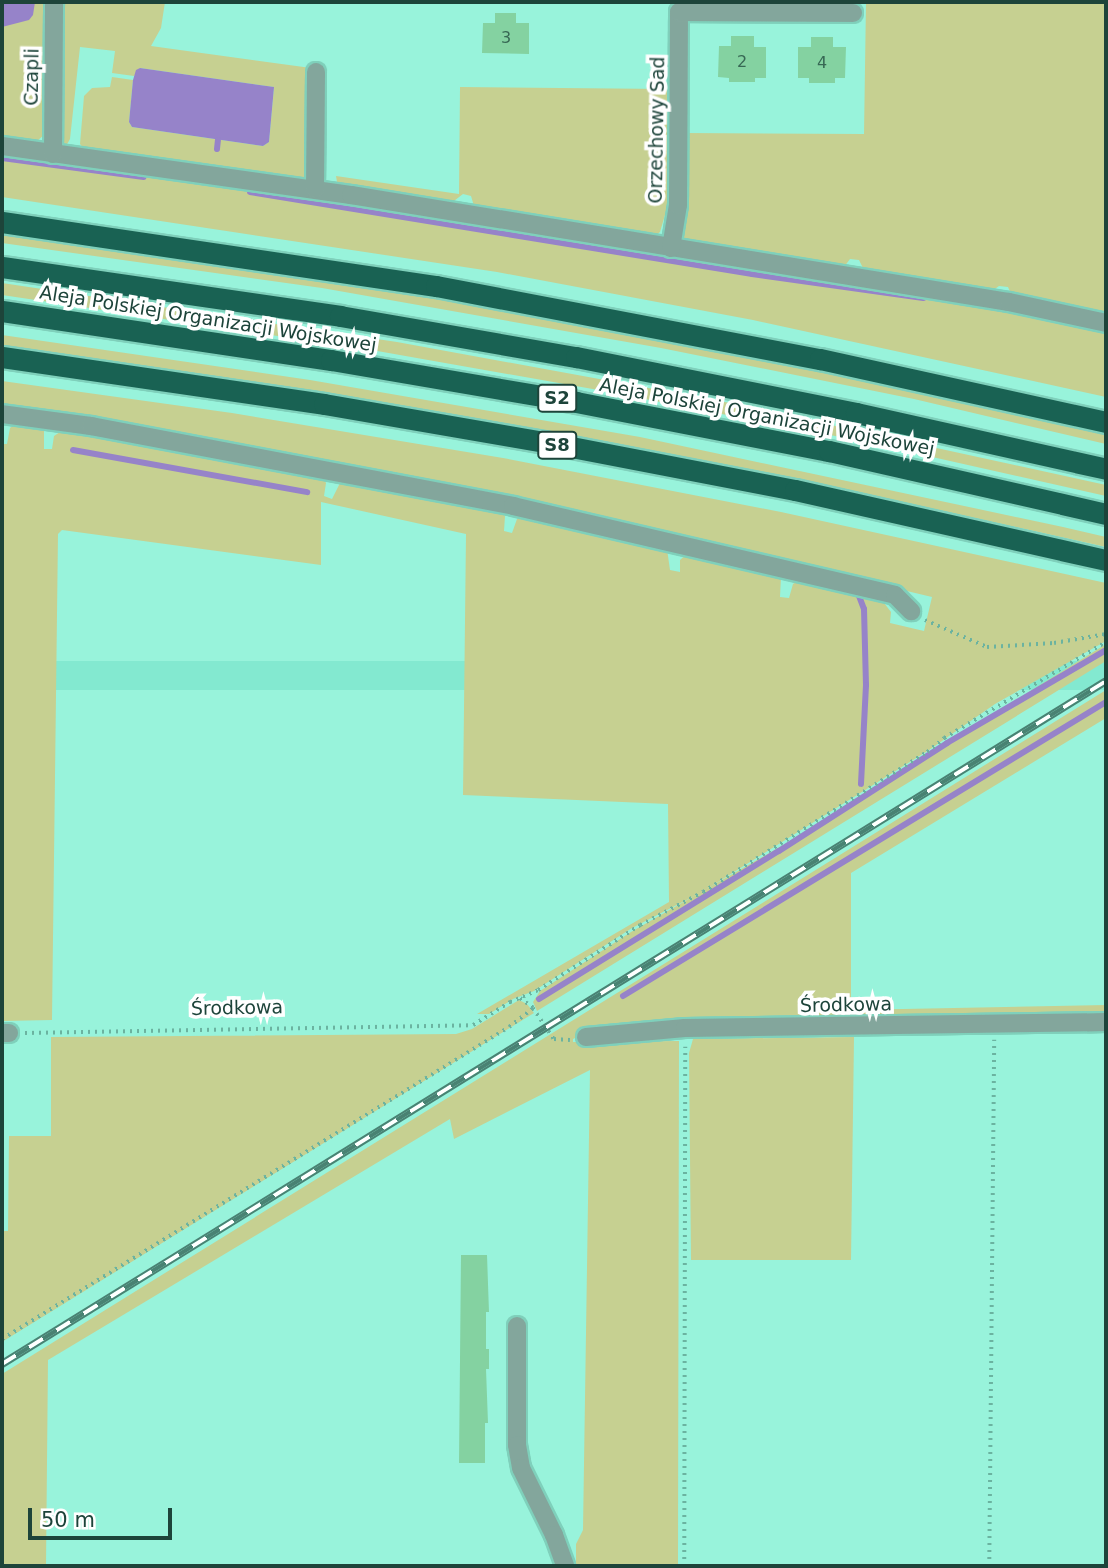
<!DOCTYPE html>
<html>
<head>
<meta charset="utf-8">
<style>
	body { margin:0 }
	#map { position:relative; width:1108px; height:1568px; overflow:hidden; background:#98f3db; font-family:"DejaVu Sans",sans-serif }
	div>[style] { position:absolute }
	.built>* { inset:0; background:#83e9d0; transform-origin:0 0 }
	.green>* { inset:0; background:#c6d091 }
	.water>* { inset:0; background:#9683c9 }
	.stream>* { height:6px; margin:-3px; padding:0 3px; transform-origin:3px; border-radius:3px; background:#9683c9 }
	.building>* { inset:0; background:#84d2a1 }
	.path>* { height:3.5px; margin-top:-1.75px; transform-origin:0; background:repeating-linear-gradient(90deg,#6bb3a0 0 2px,transparent 0 7px) }
	.roads { filter:drop-shadow(2px 0 #7fd0bb) drop-shadow(-2px 0 #7fd0bb) drop-shadow(0 2px #7fd0bb) drop-shadow(0 -2px #7fd0bb) }
	.minor>* { height:18px; margin:-9px; padding:0 9px; transform-origin:9px; border-radius:9px; background:#83a69c }
	.highway>* { height:21px; margin:-10.5px; padding:0 10.5px; transform-origin:10.5px; border-radius:10.5px; background:#196253 }
	.rail>* { height:8px; margin-top:-4px; transform-origin:0; background:repeating-linear-gradient(90deg,#fff 0 16px,#498273 0 32px); box-sizing:border-box; border-block:2px solid #498273 }
	span { translate:-50% -50%; white-space:nowrap; text-align:center; line-height:1.15; -webkit-text-stroke:7px #fff; paint-order:stroke }
	.number-label { font-size:16px; color:#376854 }
	.number-label span { -webkit-text-stroke-width:0 }
	.shield-label span { padding:2px 5px; background:#fff; border:2px solid; border-radius:5px; -webkit-text-stroke-width:0 }
	.shield-label { font-size:18px; color:#1d443a; font-weight:700 }
	.street-label { font-size:19px; color:#1d443a }
	.frame { position:absolute; inset:0; border:4px solid #1d443a; pointer-events:none }
	.scale { position:absolute; left:28px; top:1508px; width:144px; height:32px; box-sizing:border-box; border:4px solid #1d443a; border-top:0; padding-left:9px; font-size:21px; line-height:24px; white-space:nowrap; color:#1d443a; -webkit-text-stroke:5px #fff; paint-order:stroke }
</style>
</head>
<body>
<div id="map">
	<div class="built">
		<div style="left:1106px;top:661px;width:29px;height:1297px;rotate:90deg"></div>
	</div>
	<div class="green">
		<div style="clip-path:polygon(2px 2px,47px 2px,46px 133px,35px 143px,2px 138px)"></div>
		<div style="clip-path:polygon(64px 2px,165px 2px,161px 28px,151px 46px,311px 68px,306px 179px,84px 149px,80px 144px,84px 96px,92px 88px,110px 87px,112px 77px,133px 80px,129px 122px,132px 127px,263px 146px,269px 142px,274px 87px,140px 68px,134px 76px,112px 73px,115px 51px,80px 47px,70px 139px,66px 146px,62px 139px)"></div>
		<div style="clip-path:polygon(866px 2px,1106px 2px,1106px 315px,1011px 294px,1008px 287px,999px 286px,992px 291px,864px 270px,859px 260px,850px 259px,844px 267px,690px 245px,684px 239px,684px 133px,864px 134px)"></div>
		<div style="clip-path:polygon(460px 87px,667px 89px,667px 208px,660px 232px,655px 236px,474px 206px,471px 196px,463px 194px,450px 204px,337px 182px,336px 176px,459px 194px)"></div>
		<div style="clip-path:polygon(2px 153px,375px 205px,676px 257px,924px 295px,1106px 330px,1106px 397px,753px 320px,497px 272px,2px 197px)"></div>
		<div style="clip-path:polygon(2px 233px,379px 288px,621px 331px,954px 399px,1106px 433px,1106px 444px,914px 399px,661px 348px,322px 288px,2px 243px)"></div>
		<div style="clip-path:polygon(2px 283px,397px 342px,730px 403px,1106px 485px,1106px 496px,861px 441px,604px 391px,366px 349px,2px 295px)"></div>
		<div style="clip-path:polygon(2px 335px,310px 380px,640px 437px,1063px 527px,1106px 537px,1106px 547px,831px 486px,603px 441px,357px 398px,2px 346px)"></div>
		<div style="clip-path:polygon(2px 381px,232px 413px,503px 458px,781px 512px,1106px 583px,1106px 641px,995px 704px,929px 750px,702px 892px,632px 928px,534px 991px,513px 999px,489px 1014px,477px 1014px,669px 902px,668px 804px,463px 795px,466px 534px,321px 502px,321px 565px,62px 530px,58px 534px,52px 1020px,2px 1021px,2px 444px,7px 444px,10px 428px,16px 423px,44px 430px,44px 449px,52px 449px,54px 436px,63px 430px,201px 453px,323px 477px,326px 483px,324px 496px,332px 499px,341px 481px,500px 511px,505px 516px,504px 531px,512px 533px,517px 519px,525px 516px,667px 549px,670px 570px,680px 572px,680px 560px,687px 554px,781px 577px,780px 597px,789px 598px,793px 584px,800px 580px,881px 599px,891px 612px,890px 623px,924px 631px,932px 597px,643px 528px,2px 407px)"></div>
		<div style="clip-path:polygon(1106px 644px,1106px 661px,537px 1011px,533px 1002px,540px 991px,631px 932px,785px 844px)"></div>
		<div style="clip-path:polygon(1106px 690px,1106px 718px,851px 873px,851px 1010px,1106px 1005px,1106px 1017px,586px 1033px,573px 1039px,573px 1042px,679px 1041px,678px 1566px,576px 1566px,576px 1544px,583px 1530px,590px 1070px,454px 1139px,450px 1119px,48px 1360px,46px 1566px,2px 1566px,2px 1374px)"></div>
		<div style="clip-path:polygon(519px 1000px,527px 1004px,534px 1013px,2px 1342px,2px 1231px,8px 1231px,9px 1136px,51px 1136px,51px 1037px,456px 1034px,472px 1029px)"></div>
		<div style="clip-path:polygon(854px 1037px,851px 1260px,691px 1260px,689px 1053px,693px 1039px)"></div>
	</div>
	<div class="water">
		<div style="clip-path:polygon(2px 2px,35px 2px,33px 15px,29px 20px,2px 27px)"></div>
		<div style="clip-path:polygon(140px 68px,274px 87px,269px 142px,263px 146px,132px 127px,129px 122px,133px 80px,136px 70px)"></div>
	</div>
	<div class="stream">
		<div style="left:217px;top:149px;width:9px;rotate:-84deg"></div>
		<div style="left:2px;top:158px;width:143px;rotate:7.6deg"></div>
		<div style="left:250px;top:192px;width:509px;rotate:9.28deg"></div>
		<div style="left:752px;top:274px;width:173px;rotate:8deg"></div>
		<div style="left:73px;top:450px;width:238px;rotate:10.2deg"></div>
		<div style="left:859px;top:596px;width:14px;rotate:69deg"></div>
		<div style="left:864px;top:609px;width:76px;rotate:88.5deg"></div>
		<div style="left:866px;top:685px;width:99px;rotate:92.9deg"></div>
		<div style="left:623px;top:996px;width:565px;rotate:-31.33deg"></div>
		<div style="left:539px;top:999px;width:282px;rotate:-31.7deg"></div>
		<div style="left:779px;top:851px;width:200px;rotate:-32.7deg"></div>
		<div style="left:947px;top:743px;width:184px;rotate:-30.3deg"></div>
	</div>
	<div class="building">
		<div style="clip-path:polygon(495px 13px,516px 13px,516px 23px,529px 23px,529px 54px,482px 53px,483px 23px,495px 23px)"></div>
		<div style="clip-path:polygon(731px 36px,754px 36px,754px 47px,766px 47px,766px 78px,755px 78px,755px 82px,729px 82px,729px 78px,718px 77px,719px 46px,731px 46px)"></div>
		<div style="clip-path:polygon(811px 37px,833px 37px,833px 47px,846px 47px,845px 78px,835px 78px,835px 83px,809px 83px,809px 78px,798px 78px,798px 47px,811px 47px)"></div>
		<div style="clip-path:polygon(461px 1255px,487px 1255px,489px 1312px,486px 1312px,486px 1349px,489px 1349px,489px 1369px,486px 1369px,488px 1423px,485px 1423px,485px 1463px,459px 1463px)"></div>
	</div>
	<div class="path">
		<div style="left:925px;top:620px;width:68px;rotate:23.5deg"></div>
		<div style="left:987px;top:647px;width:67px;rotate:-3.4deg"></div>
		<div style="left:1054px;top:643px;width:53px;rotate:-9.8deg"></div>
		<div style="left:533px;top:1008px;width:37px;rotate:56deg"></div>
		<div style="left:554px;top:1039px;width:16px;rotate:4deg"></div>
		<div style="left:25px;top:1033px;width:448px;rotate:-1deg"></div>
		<div style="left:473px;top:1025px;width:44px;rotate:-31.9deg"></div>
		<div style="left:510px;top:1002px;width:30px;rotate:-23deg"></div>
		<div style="left:538px;top:990px;width:121px;rotate:-32.5deg"></div>
		<div style="left:640px;top:925px;width:71px;rotate:-27.6deg"></div>
		<div style="left:703px;top:892px;width:264px;rotate:-32deg"></div>
		<div style="left:927px;top:752px;width:22px;rotate:-39deg"></div>
		<div style="left:944px;top:738px;width:188px;rotate:-30.7deg"></div>
		<div style="left:2px;top:1339px;width:595px;rotate:-31.61deg"></div>
		<div style="left:509px;top:1027px;width:31px;rotate:-38deg"></div>
		<div style="left:533px;top:1008px;width:17px;rotate:-144deg"></div>
		<div style="left:684px;top:1566px;width:519px;rotate:-89.89deg"></div>
		<div style="left:989px;top:1566px;width:526px;rotate:-89.46deg"></div>
	</div>
	<div class="roads">
		<div class="minor">
			<div style="left:2px;top:146px;width:352px;rotate:8deg"></div>
			<div style="left:351px;top:195px;width:667px;rotate:9.24deg"></div>
			<div style="left:1009px;top:302px;width:99px;rotate:12.2deg"></div>
			<div style="left:53px;top:154px;width:152px;rotate:-89.6deg"></div>
			<div style="left:315px;top:189px;width:117px;rotate:-89.5deg"></div>
			<div style="left:671px;top:248px;width:44px;rotate:-80.8deg"></div>
			<div style="left:678px;top:205px;width:193px;rotate:-89.7deg"></div>
			<div style="left:679px;top:12px;width:174px;rotate:0.3deg"></div>
			<div style="left:2px;top:414px;width:90px;rotate:7.7deg"></div>
			<div style="left:91px;top:426px;width:430px;rotate:10.7deg"></div>
			<div style="left:513px;top:506px;width:392px;rotate:13.1deg"></div>
			<div style="left:895px;top:595px;width:23px;rotate:45deg"></div>
			<div style="left:2px;top:1033px;width:7px"></div>
			<div style="left:586px;top:1037px;width:99px;rotate:-5.2deg"></div>
			<div style="left:685px;top:1028px;width:421px;rotate:-0.8deg"></div>
			<div style="left:517px;top:1326px;width:119px;rotate:90deg"></div>
			<div style="left:517px;top:1445px;width:23px;rotate:80deg"></div>
			<div style="left:521px;top:1468px;width:75px;rotate:63.8deg"></div>
			<div style="left:554px;top:1535px;width:33px;rotate:70deg"></div>
		</div>
		<div class="highway">
			<div style="left:2px;top:222px;width:439px;rotate:8.4deg"></div>
			<div style="left:436px;top:286px;width:391px;rotate:10.8deg"></div>
			<div style="left:820px;top:359px;width:293px;rotate:12.4deg"></div>
			<div style="left:2px;top:267px;width:342px;rotate:8.2deg"></div>
			<div style="left:340px;top:316px;width:240px;rotate:9.9deg"></div>
			<div style="left:576px;top:357px;width:286px;rotate:11.3deg"></div>
			<div style="left:856px;top:413px;width:256px;rotate:12.6deg"></div>
			<div style="left:2px;top:311px;width:333px;rotate:8.5deg"></div>
			<div style="left:331px;top:360px;width:249px;rotate:9.7deg"></div>
			<div style="left:576px;top:402px;width:258px;rotate:11deg"></div>
			<div style="left:829px;top:451px;width:284px;rotate:12.8deg"></div>
			<div style="left:2px;top:357px;width:325px;rotate:8.3deg"></div>
			<div style="left:324px;top:404px;width:241px;rotate:9.8deg"></div>
			<div style="left:561px;top:445px;width:238px;rotate:10.9deg"></div>
			<div style="left:795px;top:490px;width:319px;rotate:12.7deg"></div>
		</div>
	</div>
	<div class="rail">
		<div style="left:2px;top:1364px;width:1298px;rotate:-31.74deg"></div>
	</div>
	<div class="number-label">
		<span style="left:506px;top:38px">3</span>
		<span style="left:742px;top:62px">2</span>
		<span style="left:822px;top:63px">4</span>
	</div>
	<div class="shield-label">
		<span style="left:557px;top:398px">S2</span>
		<span style="left:557px;top:445px">S8</span>
	</div>
	<div class="street-label">
		<span style="left:32px;top:77px;rotate:-89deg">Czapli</span>
		<span style="left:657px;top:130px;rotate:-89deg">Orzechowy Sad</span>
		<span style="left:208px;top:319px;rotate:9deg">Aleja Polskiej Organizacji Wojskowej</span>
		<span style="left:767px;top:417px;rotate:11deg">Aleja Polskiej Organizacji Wojskowej</span>
		<span style="left:846px;top:1005px;rotate:-1deg">Środkowa</span>
		<span style="left:237px;top:1008px;rotate:-1deg">Środkowa</span>
	</div>
	<div class="frame"></div>
	<div class="scale">50 m</div>
</div>
</body>
</html>
